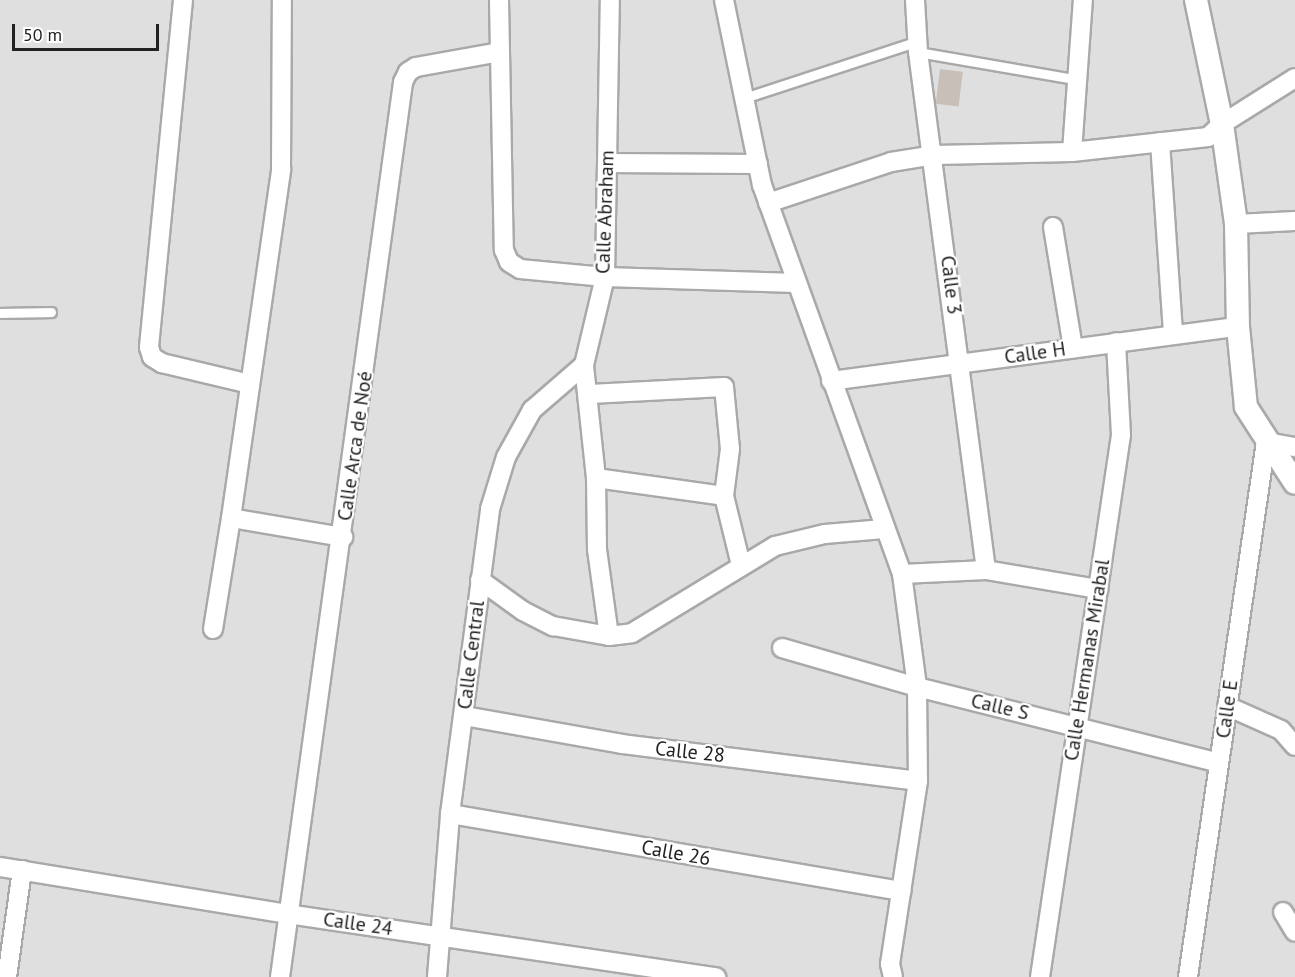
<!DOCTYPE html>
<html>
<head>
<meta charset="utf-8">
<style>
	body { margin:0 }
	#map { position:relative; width:1295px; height:977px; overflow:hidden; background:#f2efe9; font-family:"PT Sans",sans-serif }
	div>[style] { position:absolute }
	.residential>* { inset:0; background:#e0dfdf; transform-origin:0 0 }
	.building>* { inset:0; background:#c7bfb8; transform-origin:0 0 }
	.roads { filter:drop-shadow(2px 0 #a9a9a9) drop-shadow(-2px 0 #a9a9a9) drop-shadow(0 2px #a9a9a9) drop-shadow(0 -2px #a9a9a9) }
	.service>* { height:9px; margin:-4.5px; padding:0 4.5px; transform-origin:4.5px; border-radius:4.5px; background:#fff }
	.minor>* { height:18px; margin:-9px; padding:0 9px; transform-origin:9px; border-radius:9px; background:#fff }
	.tertiary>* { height:22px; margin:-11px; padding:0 11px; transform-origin:11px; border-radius:11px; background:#fff }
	span { translate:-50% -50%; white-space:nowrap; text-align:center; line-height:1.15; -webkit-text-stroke:4.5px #fff; paint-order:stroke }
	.street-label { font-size:20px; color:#222 }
	.scale { position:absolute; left:12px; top:24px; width:147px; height:27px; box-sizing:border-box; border:3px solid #222; border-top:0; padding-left:8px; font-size:18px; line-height:21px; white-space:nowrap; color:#222; -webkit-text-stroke:4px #fff; paint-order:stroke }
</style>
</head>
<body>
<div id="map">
	<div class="residential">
		<div style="left:0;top:0;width:1295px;height:977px"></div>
	</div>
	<div class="building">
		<div style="left:940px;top:69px;width:23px;height:35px;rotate:7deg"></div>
	</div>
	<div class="roads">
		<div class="service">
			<div style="left:918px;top:52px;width:159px;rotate:9.8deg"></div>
			<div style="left:744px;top:98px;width:183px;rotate:-18.1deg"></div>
			<div style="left:0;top:313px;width:51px;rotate:-1.1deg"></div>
		</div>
		<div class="minor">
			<div style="left:183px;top:0;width:349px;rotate:95.6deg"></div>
			<div style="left:149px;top:347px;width:10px;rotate:73deg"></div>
			<div style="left:152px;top:357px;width:12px;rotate:31deg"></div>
			<div style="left:162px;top:363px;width:90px;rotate:13.4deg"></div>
			<div style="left:499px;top:0;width:250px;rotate:88.9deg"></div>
			<div style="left:504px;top:250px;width:13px;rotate:67deg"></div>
			<div style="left:509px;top:262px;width:13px;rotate:32deg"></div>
			<div style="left:520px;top:269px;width:85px;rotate:5.4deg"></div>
			<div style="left:605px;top:277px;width:191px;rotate:1.8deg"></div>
			<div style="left:724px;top:0;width:189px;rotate:78.4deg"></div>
			<div style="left:762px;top:185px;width:413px;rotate:70.2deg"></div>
			<div style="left:902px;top:574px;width:114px;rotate:82.4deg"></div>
			<div style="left:917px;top:687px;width:94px;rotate:89.4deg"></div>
			<div style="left:918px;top:781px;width:185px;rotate:98.7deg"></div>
			<div style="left:890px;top:964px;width:13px;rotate:77deg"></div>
			<div style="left:915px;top:0;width:52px;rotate:86.7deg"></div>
			<div style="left:918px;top:52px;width:522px;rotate:82.52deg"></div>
			<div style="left:1160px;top:142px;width:192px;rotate:86.1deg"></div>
			<div style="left:1072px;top:152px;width:152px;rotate:-85.9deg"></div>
			<div style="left:607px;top:163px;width:151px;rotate:0.4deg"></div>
			<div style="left:768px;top:203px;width:130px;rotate:-18.4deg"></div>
			<div style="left:891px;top:162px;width:45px;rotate:-9deg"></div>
			<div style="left:935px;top:155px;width:137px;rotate:-1.3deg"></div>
			<div style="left:1072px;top:152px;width:137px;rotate:-6.3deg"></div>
			<div style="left:1208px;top:137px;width:19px;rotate:-43deg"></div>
			<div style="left:1222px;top:124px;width:86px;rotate:-32.2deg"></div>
			<div style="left:1236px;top:224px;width:59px;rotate:-2.9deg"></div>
			<div style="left:1053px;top:227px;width:123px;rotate:80.6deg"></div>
			<div style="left:831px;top:381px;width:411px;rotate:-7.6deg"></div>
			<div style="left:590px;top:394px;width:134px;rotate:-3deg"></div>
			<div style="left:724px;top:387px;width:62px;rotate:84.5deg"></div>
			<div style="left:730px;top:449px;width:47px;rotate:97.3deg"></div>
			<div style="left:724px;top:496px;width:71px;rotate:76.2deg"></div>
			<div style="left:596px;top:478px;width:129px;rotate:8deg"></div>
			<div style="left:231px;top:518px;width:353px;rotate:-81.8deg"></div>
			<div style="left:281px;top:169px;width:169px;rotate:-89.7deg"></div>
			<div style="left:902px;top:574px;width:84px;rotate:-2.7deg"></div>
			<div style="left:986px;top:570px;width:114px;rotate:9.6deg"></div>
			<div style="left:480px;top:580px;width:53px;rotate:35.8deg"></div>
			<div style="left:523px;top:611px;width:34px;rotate:27deg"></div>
			<div style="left:553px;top:626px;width:57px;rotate:10.1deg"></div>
			<div style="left:609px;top:636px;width:23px;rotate:-7deg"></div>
			<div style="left:632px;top:633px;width:167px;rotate:-31.3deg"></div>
			<div style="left:775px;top:546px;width:51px;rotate:-13.5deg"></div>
			<div style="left:825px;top:534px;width:59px;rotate:-4.8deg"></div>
			<div style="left:213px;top:629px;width:112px;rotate:-80.8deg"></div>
			<div style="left:231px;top:518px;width:114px;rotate:9.6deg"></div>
			<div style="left:609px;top:636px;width:88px;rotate:-97.9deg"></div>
			<div style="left:597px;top:549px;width:71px;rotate:-90.8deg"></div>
			<div style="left:596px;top:478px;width:114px;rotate:-96.1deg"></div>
			<div style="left:584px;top:365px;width:90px;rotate:-76.6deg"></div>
			<div style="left:605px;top:277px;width:277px;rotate:-89deg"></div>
			<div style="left:782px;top:648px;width:141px;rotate:16.1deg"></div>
			<div style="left:917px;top:687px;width:311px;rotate:14.1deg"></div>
			<div style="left:1227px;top:706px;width:59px;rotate:24deg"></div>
			<div style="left:1281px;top:730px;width:21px;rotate:49deg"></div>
			<div style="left:464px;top:716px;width:160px;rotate:10deg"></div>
			<div style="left:622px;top:744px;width:298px;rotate:7.1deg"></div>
			<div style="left:450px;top:814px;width:458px;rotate:9.7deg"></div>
			<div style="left:0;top:867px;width:291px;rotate:9.3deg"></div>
			<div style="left:287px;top:914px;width:434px;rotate:8.4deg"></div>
			<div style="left:1283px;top:912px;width:23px;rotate:59deg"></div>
			<div style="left:7px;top:977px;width:108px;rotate:-82deg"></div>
			<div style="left:280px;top:977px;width:903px;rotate:-82.17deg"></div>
			<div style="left:403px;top:82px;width:11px;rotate:-63deg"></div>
			<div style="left:408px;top:72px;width:9px;rotate:-32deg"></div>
			<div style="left:416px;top:67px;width:84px;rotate:-10.2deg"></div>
			<div style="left:437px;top:977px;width:164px;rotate:-85.4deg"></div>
			<div style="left:450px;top:814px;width:308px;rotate:-82.5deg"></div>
			<div style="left:490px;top:509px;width:54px;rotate:-72.9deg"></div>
			<div style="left:506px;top:457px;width:54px;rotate:-61deg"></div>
			<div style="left:532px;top:410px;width:69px;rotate:-40.9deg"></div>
			<div style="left:1040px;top:977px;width:548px;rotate:-81.5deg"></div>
			<div style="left:1121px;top:435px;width:93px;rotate:-93.1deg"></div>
			<div style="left:1188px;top:977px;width:541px;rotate:-81.71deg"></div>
			<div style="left:1266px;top:442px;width:29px;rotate:10deg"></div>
		</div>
		<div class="tertiary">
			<div style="left:1196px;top:0;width:127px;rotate:78.2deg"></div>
			<div style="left:1222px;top:124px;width:101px;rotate:82deg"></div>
			<div style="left:1236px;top:224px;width:103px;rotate:88.9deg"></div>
			<div style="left:1238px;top:327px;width:80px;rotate:84.3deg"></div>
			<div style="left:1246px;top:407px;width:90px;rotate:57.2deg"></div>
		</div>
	</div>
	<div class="street-label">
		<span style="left:605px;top:212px;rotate:-88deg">Calle Abraham</span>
		<span style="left:951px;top:285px;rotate:83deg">Calle 3</span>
		<span style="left:1035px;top:353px;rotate:-8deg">Calle H</span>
		<span style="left:355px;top:446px;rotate:-82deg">Calle Arca de Noé</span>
		<span style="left:471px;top:655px;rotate:-83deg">Calle Central</span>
		<span style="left:1087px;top:660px;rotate:-81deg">Calle Hermanas Mirabal</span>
		<span style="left:1000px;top:707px;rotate:13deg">Calle S</span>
		<span style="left:1227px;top:709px;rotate:-82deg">Calle E</span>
		<span style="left:690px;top:752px;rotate:6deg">Calle 28</span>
		<span style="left:676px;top:853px;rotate:10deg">Calle 26</span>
		<span style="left:358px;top:924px;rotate:8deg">Calle 24</span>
	</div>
	<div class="scale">50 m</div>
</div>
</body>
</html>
